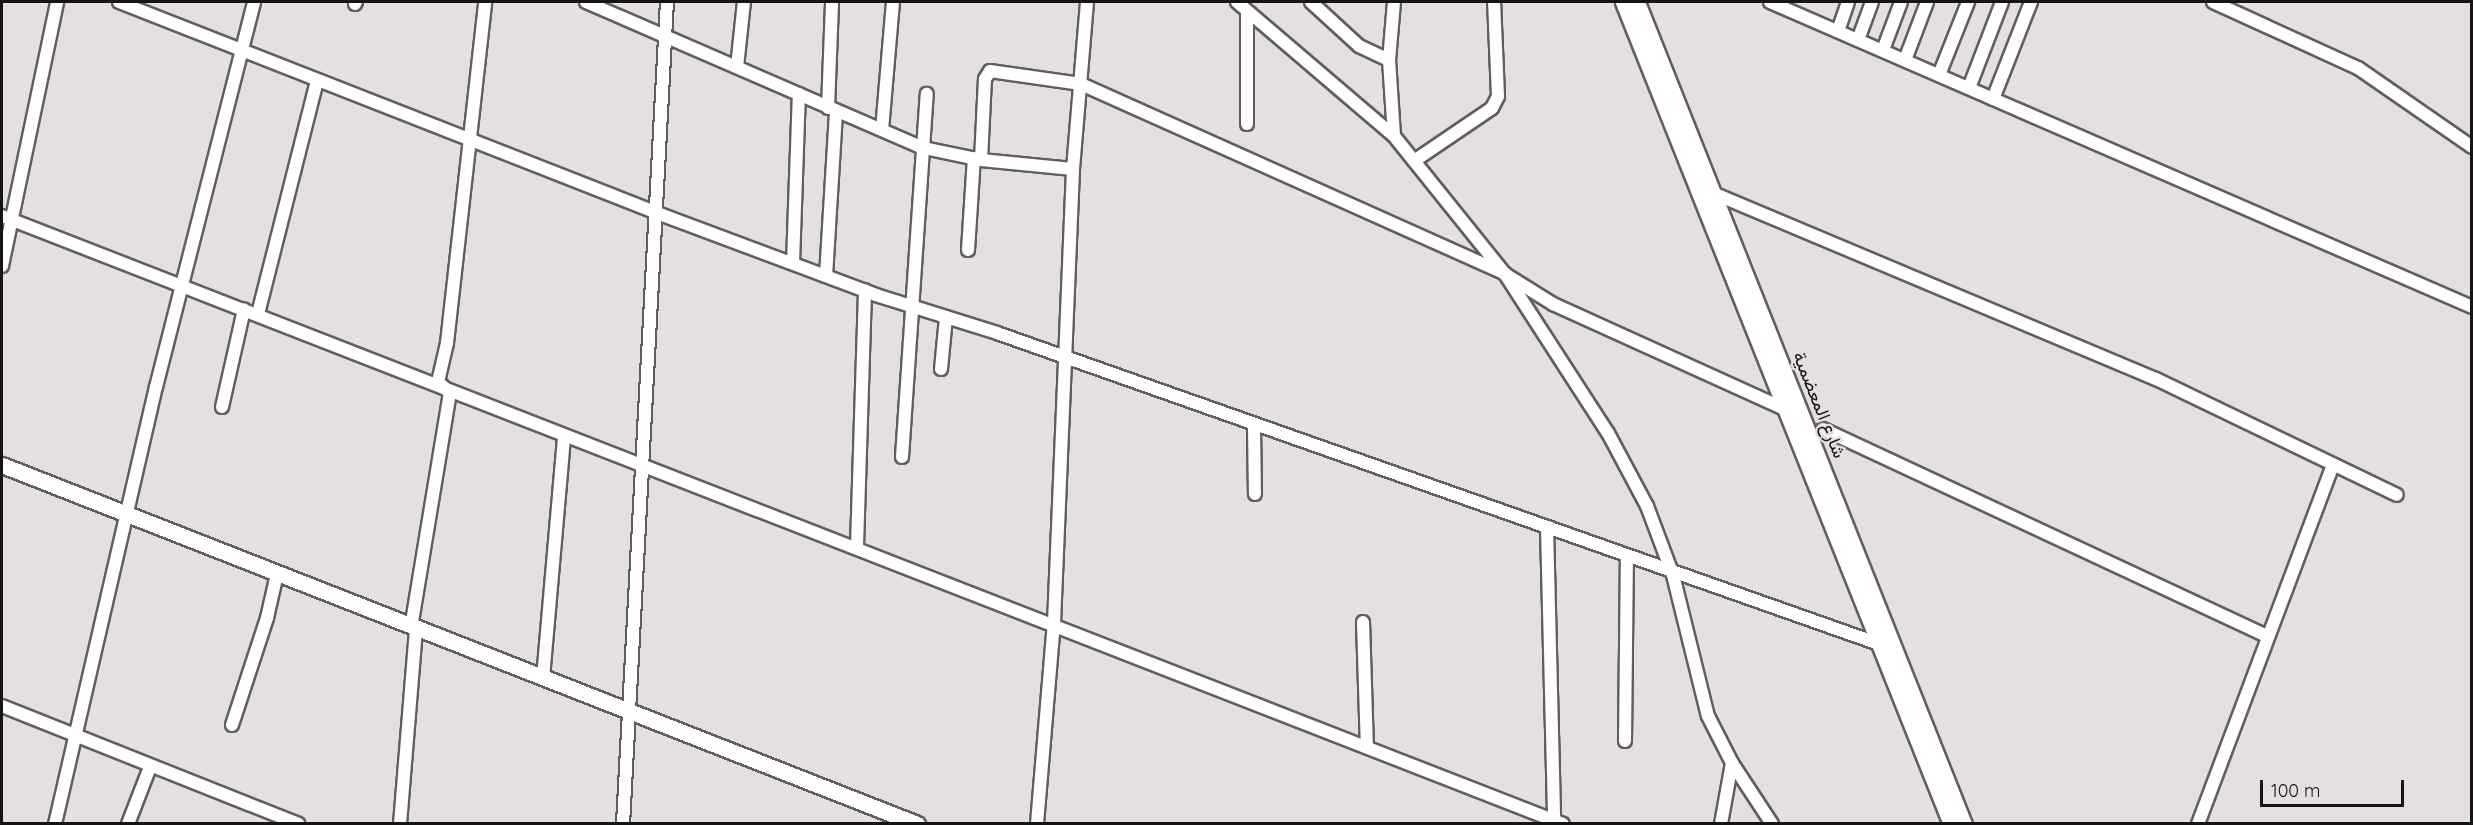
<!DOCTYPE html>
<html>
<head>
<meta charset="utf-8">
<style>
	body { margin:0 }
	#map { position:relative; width:2473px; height:825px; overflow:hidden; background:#e5dfe4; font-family:Quicksand,Vazirmatn,sans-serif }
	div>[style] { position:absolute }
	.roads { filter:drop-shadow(2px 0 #625d62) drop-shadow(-2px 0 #625d62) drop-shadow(0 2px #625d62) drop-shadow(0 -2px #625d62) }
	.minor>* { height:12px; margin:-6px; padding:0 6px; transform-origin:6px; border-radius:6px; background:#fff }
	.major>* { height:15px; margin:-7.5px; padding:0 7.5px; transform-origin:7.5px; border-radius:7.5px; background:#fff }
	span { translate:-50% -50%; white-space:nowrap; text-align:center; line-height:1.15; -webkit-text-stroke:4.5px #e5dfe4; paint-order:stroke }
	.street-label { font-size:18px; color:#161416 }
	.frame { position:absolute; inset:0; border:3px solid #161416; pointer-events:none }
	.scale { position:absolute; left:2260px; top:780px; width:144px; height:27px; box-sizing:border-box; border:3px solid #161416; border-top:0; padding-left:8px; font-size:18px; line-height:21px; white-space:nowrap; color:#161416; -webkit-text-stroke:4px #e5dfe4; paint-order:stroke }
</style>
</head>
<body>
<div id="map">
	<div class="roads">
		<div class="minor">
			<div style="left:119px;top:2px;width:586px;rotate:21.4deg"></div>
			<div style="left:665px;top:216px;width:225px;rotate:20.5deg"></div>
			<div style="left:876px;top:295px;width:127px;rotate:17.4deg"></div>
			<div style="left:997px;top:333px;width:935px;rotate:19.42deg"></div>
			<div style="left:586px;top:2px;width:368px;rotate:23.4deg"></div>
			<div style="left:924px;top:148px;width:58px;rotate:11.9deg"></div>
			<div style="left:981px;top:160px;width:92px;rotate:5.6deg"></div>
			<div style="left:1237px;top:2px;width:206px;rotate:40.5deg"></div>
			<div style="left:1394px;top:136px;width:177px;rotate:51.2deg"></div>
			<div style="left:1505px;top:274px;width:189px;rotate:57.1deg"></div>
			<div style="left:1608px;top:433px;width:83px;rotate:61.9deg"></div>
			<div style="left:1647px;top:506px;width:74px;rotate:69.4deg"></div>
			<div style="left:1673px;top:575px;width:145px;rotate:76.1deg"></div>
			<div style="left:1708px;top:716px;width:53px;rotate:62.9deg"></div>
			<div style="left:1732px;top:763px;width:73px;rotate:56.7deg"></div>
			<div style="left:1311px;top:2px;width:65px;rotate:42.5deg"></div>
			<div style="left:1359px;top:46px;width:33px;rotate:25deg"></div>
			<div style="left:1394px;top:2px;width:58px;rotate:94.9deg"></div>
			<div style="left:1389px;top:60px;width:76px;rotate:86.2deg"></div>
			<div style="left:1770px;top:2px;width:765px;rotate:23.48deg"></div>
			<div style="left:2213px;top:2px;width:159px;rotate:24.5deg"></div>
			<div style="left:2358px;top:68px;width:139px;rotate:34.7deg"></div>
			<div style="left:355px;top:4px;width:2px;rotate:-63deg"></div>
			<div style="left:1838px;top:31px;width:31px;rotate:-71deg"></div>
			<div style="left:1858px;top:40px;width:40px;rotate:-69.8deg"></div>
			<div style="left:1883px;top:50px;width:51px;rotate:-69.4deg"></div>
			<div style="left:1905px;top:60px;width:62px;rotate:-69.2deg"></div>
			<div style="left:737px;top:67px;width:65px;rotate:-83.9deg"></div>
			<div style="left:1939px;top:75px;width:79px;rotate:-68.3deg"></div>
			<div style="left:1969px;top:88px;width:92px;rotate:-69deg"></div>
			<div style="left:1993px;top:99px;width:104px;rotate:-68.6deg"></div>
			<div style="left:828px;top:108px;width:106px;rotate:-87.8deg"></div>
			<div style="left:1247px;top:124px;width:110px;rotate:-90deg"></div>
			<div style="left:882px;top:130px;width:128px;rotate:-85.1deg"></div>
			<div style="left:981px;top:160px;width:81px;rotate:-87.2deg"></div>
			<div style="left:985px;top:79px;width:9px;rotate:-58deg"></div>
			<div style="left:990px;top:71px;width:92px;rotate:8.1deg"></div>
			<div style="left:1081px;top:84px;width:465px;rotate:24.1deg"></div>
			<div style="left:1505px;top:274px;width:57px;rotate:32deg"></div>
			<div style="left:1553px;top:304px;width:255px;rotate:24.4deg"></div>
			<div style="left:1414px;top:161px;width:94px;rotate:-34.2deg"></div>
			<div style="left:1492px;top:108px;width:13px;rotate:-63deg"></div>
			<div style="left:1498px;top:96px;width:94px;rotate:-92.4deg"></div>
			<div style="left:1713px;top:193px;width:480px;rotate:22.8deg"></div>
			<div style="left:2156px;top:379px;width:267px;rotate:25.7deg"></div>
			<div style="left:2px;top:216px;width:1675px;rotate:21.28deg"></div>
			<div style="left:968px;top:250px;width:92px;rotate:-86.3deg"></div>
			<div style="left:793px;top:263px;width:169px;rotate:-88deg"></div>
			<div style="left:2px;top:266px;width:270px;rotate:-78.2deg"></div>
			<div style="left:826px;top:276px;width:164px;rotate:-86.5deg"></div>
			<div style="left:258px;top:314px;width:240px;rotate:-75.8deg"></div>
			<div style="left:941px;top:369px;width:52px;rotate:-84.5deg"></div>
			<div style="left:222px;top:407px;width:100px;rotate:-77.3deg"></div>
			<div style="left:1254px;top:426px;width:68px;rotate:89.2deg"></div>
			<div style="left:1823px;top:429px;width:489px;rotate:25deg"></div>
			<div style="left:902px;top:457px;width:364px;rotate:-86.1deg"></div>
			<div style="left:1547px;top:527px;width:293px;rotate:88.6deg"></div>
			<div style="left:857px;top:546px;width:256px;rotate:-88.2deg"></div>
			<div style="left:1363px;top:622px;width:124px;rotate:88.2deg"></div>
			<div style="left:543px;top:678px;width:243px;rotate:-85deg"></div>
			<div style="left:2px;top:706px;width:319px;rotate:21.7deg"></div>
			<div style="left:232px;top:725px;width:113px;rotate:-71.9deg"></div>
			<div style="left:267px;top:618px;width:45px;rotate:-77.2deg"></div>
			<div style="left:1625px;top:741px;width:183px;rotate:-89.4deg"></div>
			<div style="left:55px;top:824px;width:449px;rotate:-77deg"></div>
			<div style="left:156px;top:387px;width:397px;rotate:-75.7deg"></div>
			<div style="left:128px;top:824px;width:61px;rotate:-68.9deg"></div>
			<div style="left:400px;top:824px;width:196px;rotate:-85.3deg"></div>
			<div style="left:416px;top:629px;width:8px;rotate:-120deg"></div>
			<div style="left:412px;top:622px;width:232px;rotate:-80.6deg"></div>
			<div style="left:450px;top:393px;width:16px;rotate:-137deg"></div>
			<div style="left:438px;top:382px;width:40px;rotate:-77deg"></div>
			<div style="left:447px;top:343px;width:343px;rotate:-83.6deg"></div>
			<div style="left:623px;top:824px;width:823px;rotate:-86.94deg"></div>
			<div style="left:1037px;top:824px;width:202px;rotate:-85.2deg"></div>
			<div style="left:1054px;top:623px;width:454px;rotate:-87.6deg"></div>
			<div style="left:1073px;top:169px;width:168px;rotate:-85.2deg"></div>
			<div style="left:1721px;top:824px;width:62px;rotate:-79.8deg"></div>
			<div style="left:2198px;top:824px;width:384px;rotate:-69.4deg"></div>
		</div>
		<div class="major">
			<div style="left:1623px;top:2px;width:885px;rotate:68.25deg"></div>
			<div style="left:1637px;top:2px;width:885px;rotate:68.31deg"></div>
			<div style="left:2px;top:465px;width:983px;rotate:21.42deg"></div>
		</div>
	</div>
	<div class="street-label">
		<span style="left:1819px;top:405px;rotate:68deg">شارع المعضمية</span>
	</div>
	<div class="frame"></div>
	<div class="scale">100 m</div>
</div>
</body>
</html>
